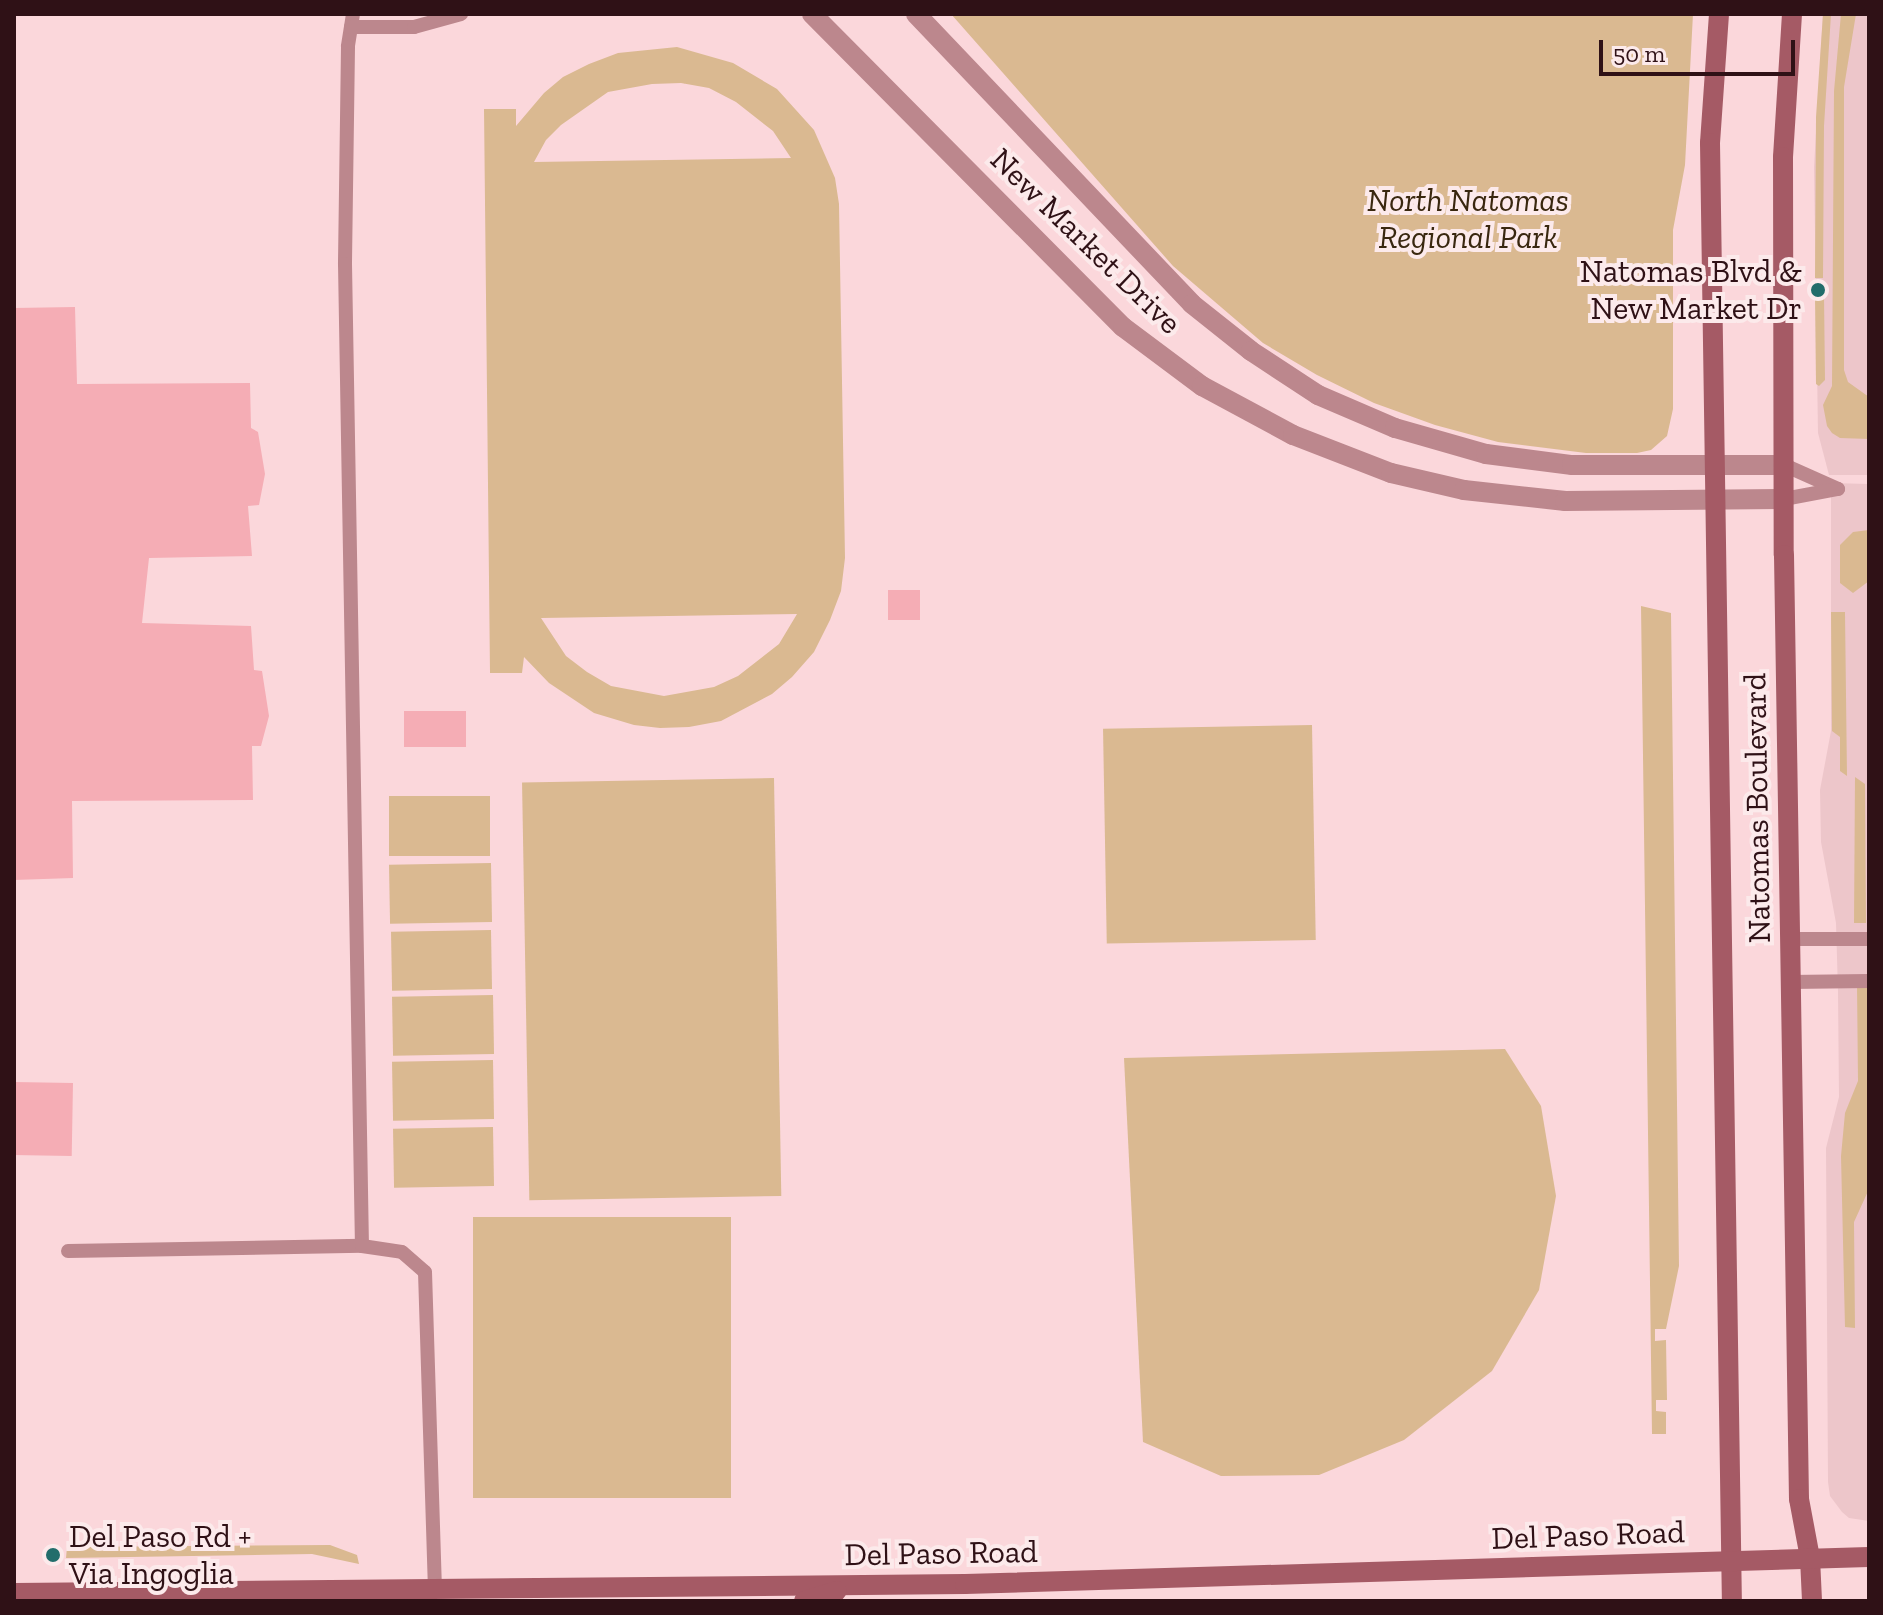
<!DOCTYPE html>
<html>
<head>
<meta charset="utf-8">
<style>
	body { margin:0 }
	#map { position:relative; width:1883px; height:1615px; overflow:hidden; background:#fbd7db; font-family:"Zilla Slab",serif }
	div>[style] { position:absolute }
	.built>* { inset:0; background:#edc6ca }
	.green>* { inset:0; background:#dab991; transform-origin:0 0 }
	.building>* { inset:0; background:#f5adb5; transform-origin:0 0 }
	.service>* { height:14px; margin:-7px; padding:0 7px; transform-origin:7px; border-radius:7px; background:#bc878d }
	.minor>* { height:20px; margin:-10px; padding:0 10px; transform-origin:10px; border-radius:10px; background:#bc878d }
	.secondary>* { height:20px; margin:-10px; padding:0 10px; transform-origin:10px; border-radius:10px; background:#a55a65 }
	.dots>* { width:22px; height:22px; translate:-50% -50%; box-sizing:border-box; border:4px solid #fceaeb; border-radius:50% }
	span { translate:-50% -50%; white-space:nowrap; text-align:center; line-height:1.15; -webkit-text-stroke:8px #fceaeb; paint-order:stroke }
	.park-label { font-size:32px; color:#39270f; font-style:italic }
	.street-label { font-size:32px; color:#2f1116 }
	.poi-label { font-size:32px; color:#2f1116 }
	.right { translate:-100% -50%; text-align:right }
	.left { translate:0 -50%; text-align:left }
	.frame { position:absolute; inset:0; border:16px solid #2f1116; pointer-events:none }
	.scale { position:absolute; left:1599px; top:40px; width:196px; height:36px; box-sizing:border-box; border:4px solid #2f1116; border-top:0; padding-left:10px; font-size:24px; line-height:28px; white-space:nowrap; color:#2f1116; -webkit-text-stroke:6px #fceaeb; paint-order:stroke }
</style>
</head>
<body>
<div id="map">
	<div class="built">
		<div style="clip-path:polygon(1823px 14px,1869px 14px,1869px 475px,1829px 475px,1818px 433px,1814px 167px)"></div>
		<div style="clip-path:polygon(1831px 483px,1869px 484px,1869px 1521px,1849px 1518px,1842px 1512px,1830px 1496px,1828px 1482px,1826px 1148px,1839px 1097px,1838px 992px,1836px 923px,1821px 842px,1820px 790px,1831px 731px)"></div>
	</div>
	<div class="green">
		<div style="clip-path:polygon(951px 14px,1693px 14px,1685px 165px,1673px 230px,1673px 409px,1667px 436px,1651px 450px,1637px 453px,1586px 453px,1498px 442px,1435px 425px,1374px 403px,1317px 375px,1263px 343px,1173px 266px)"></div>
		<div style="clip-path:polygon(1823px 14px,1831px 14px,1824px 126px,1823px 278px,1815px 278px,1816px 117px)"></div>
		<div style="clip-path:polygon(1841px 14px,1856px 14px,1844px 87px,1844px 370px,1848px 382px,1869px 397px,1869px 439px,1840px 438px,1832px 433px,1827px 426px,1823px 405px,1832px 386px,1834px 91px)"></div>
		<div style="clip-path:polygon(evenodd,677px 47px,733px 63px,777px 89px,814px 130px,835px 178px,839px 204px,845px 558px,841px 591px,830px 620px,814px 652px,792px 677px,772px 694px,721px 721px,689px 727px,660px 728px,634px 725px,594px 713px,549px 683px,524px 657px,522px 673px,490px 673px,484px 109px,516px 109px,516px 126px,544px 93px,563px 77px,589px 64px,618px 53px,677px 47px,681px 83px,709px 88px,736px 102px,773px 131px,791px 158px,534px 162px,546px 140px,561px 125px,608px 92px,652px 84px,681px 83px,677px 47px,797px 614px,779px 644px,738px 676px,714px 687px,664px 696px,611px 686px,587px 672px,566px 656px,541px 618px,797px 614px)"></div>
		<div style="clip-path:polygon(1815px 296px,1824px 296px,1825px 380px,1819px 386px,1816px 384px)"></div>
		<div style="clip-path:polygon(1869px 530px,1869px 581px,1853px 593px,1840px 583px,1840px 545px,1853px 532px)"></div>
		<div style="clip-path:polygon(1641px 606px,1671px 613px,1679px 1266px,1666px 1329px,1655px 1329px,1655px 1341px,1666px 1340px,1667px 1400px,1656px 1400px,1656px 1411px,1666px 1412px,1666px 1434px,1652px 1434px)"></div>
		<div style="clip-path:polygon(1845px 612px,1845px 613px,1847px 776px,1840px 771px,1840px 737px,1832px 731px,1831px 612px)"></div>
		<div style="left:1312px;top:725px;width:215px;height:209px;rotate:89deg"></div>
		<div style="clip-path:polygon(1855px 777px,1865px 784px,1866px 923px,1854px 923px)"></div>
		<div style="left:774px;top:778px;width:418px;height:252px;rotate:89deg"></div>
		<div style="left:490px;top:796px;width:60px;height:101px;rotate:90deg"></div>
		<div style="left:491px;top:863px;width:59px;height:102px;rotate:89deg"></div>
		<div style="left:491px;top:930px;width:59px;height:100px;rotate:89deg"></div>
		<div style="clip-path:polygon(1867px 984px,1869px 1189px,1854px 1222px,1855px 1328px,1845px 1327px,1841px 1156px,1845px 1113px,1858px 1081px,1857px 985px)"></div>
		<div style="left:493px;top:995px;width:59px;height:101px;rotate:89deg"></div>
		<div style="clip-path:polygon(1505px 1049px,1541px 1106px,1556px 1196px,1539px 1290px,1492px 1371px,1404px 1440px,1319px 1475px,1221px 1476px,1143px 1442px,1124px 1058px)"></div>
		<div style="left:493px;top:1060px;width:59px;height:101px;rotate:89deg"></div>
		<div style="left:493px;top:1127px;width:59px;height:100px;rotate:89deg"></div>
		<div style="left:473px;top:1217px;width:258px;height:281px"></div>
		<div style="clip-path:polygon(330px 1545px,357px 1555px,359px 1564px,312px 1554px,66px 1558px,67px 1547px)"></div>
	</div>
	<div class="building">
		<div style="clip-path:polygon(75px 307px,77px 384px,250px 383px,251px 428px,258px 432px,265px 474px,259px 505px,248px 506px,252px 556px,149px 558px,142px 623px,251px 626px,254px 670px,262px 671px,269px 716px,261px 746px,252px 746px,253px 800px,72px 801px,73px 878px,14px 880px,14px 308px)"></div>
		<div style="left:888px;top:590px;width:32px;height:30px"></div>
		<div style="left:404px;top:711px;width:62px;height:36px"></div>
		<div style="left:14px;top:1082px;width:59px;height:73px;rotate:1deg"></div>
	</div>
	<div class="service">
		<div style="left:353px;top:14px;width:33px;rotate:99deg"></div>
		<div style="left:348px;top:47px;width:217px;rotate:90.8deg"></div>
		<div style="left:345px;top:264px;width:982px;rotate:89.01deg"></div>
		<div style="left:351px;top:27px;width:63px"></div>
		<div style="left:414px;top:27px;width:49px;rotate:-15.5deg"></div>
		<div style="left:1784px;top:465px;width:59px;rotate:24deg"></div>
		<div style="left:1784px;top:499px;width:55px;rotate:-10.5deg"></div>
		<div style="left:1789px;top:939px;width:80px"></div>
		<div style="left:1790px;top:982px;width:79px;rotate:-0.7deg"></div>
		<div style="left:68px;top:1251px;width:294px;rotate:-1deg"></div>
		<div style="left:362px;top:1246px;width:40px;rotate:8.5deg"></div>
		<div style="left:402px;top:1252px;width:30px;rotate:41deg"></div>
		<div style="left:425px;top:1272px;width:316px;rotate:88.2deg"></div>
	</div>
	<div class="minor">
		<div style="left:812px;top:14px;width:441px;rotate:45.2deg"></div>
		<div style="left:1123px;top:327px;width:99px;rotate:36.8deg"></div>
		<div style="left:1202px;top:386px;width:103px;rotate:28.3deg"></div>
		<div style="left:1293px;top:435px;width:105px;rotate:21.2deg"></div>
		<div style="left:1391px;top:473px;width:75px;rotate:13.1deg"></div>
		<div style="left:1464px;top:490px;width:102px;rotate:6.2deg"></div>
		<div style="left:1565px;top:501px;width:219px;rotate:-0.5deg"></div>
		<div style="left:916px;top:14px;width:400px;rotate:46.4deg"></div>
		<div style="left:1192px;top:304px;width:75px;rotate:38.5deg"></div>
		<div style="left:1251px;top:351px;width:80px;rotate:33.3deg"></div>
		<div style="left:1318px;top:395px;width:84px;rotate:23.2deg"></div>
		<div style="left:1395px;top:428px;width:95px;rotate:15.9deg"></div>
		<div style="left:1486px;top:454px;width:87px;rotate:7.3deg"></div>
		<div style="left:1572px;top:465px;width:212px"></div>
	</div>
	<div class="secondary">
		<div style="left:1719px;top:14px;width:129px;rotate:94deg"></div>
		<div style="left:1710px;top:143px;width:1458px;rotate:89.14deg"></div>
		<div style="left:1792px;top:14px;width:143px;rotate:93.6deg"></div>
		<div style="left:1783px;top:157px;width:398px;rotate:89.9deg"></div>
		<div style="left:1784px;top:555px;width:944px;rotate:89.09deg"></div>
		<div style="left:1799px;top:1499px;width:60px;rotate:79.4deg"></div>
		<div style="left:1810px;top:1558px;width:43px;rotate:87.3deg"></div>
		<div style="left:14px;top:1593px;width:951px;rotate:-0.54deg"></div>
		<div style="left:965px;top:1584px;width:904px;rotate:-1.71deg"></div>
		<div style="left:804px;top:1601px;width:34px;rotate:-17deg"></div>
	</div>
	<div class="dots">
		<div style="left:1818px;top:290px;background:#226d6b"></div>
		<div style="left:53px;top:1555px;background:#226d6b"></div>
	</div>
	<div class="park-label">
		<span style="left:1468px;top:219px">North Natomas<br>Regional Park</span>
	</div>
	<div class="street-label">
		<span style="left:1086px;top:241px;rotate:44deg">New Market Drive</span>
		<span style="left:1757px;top:808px;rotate:-91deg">Natomas Boulevard</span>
		<span style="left:1588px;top:1535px;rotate:-2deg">Del Paso Road</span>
		<span style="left:941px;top:1553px;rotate:-1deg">Del Paso Road</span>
	</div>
	<div class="poi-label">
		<span class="right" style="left:1802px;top:290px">Natomas Blvd &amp;<br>New Market Dr</span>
		<span class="left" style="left:69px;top:1555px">Del Paso Rd +<br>Via Ingoglia</span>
	</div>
	<div class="frame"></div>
	<div class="scale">50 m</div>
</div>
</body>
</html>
